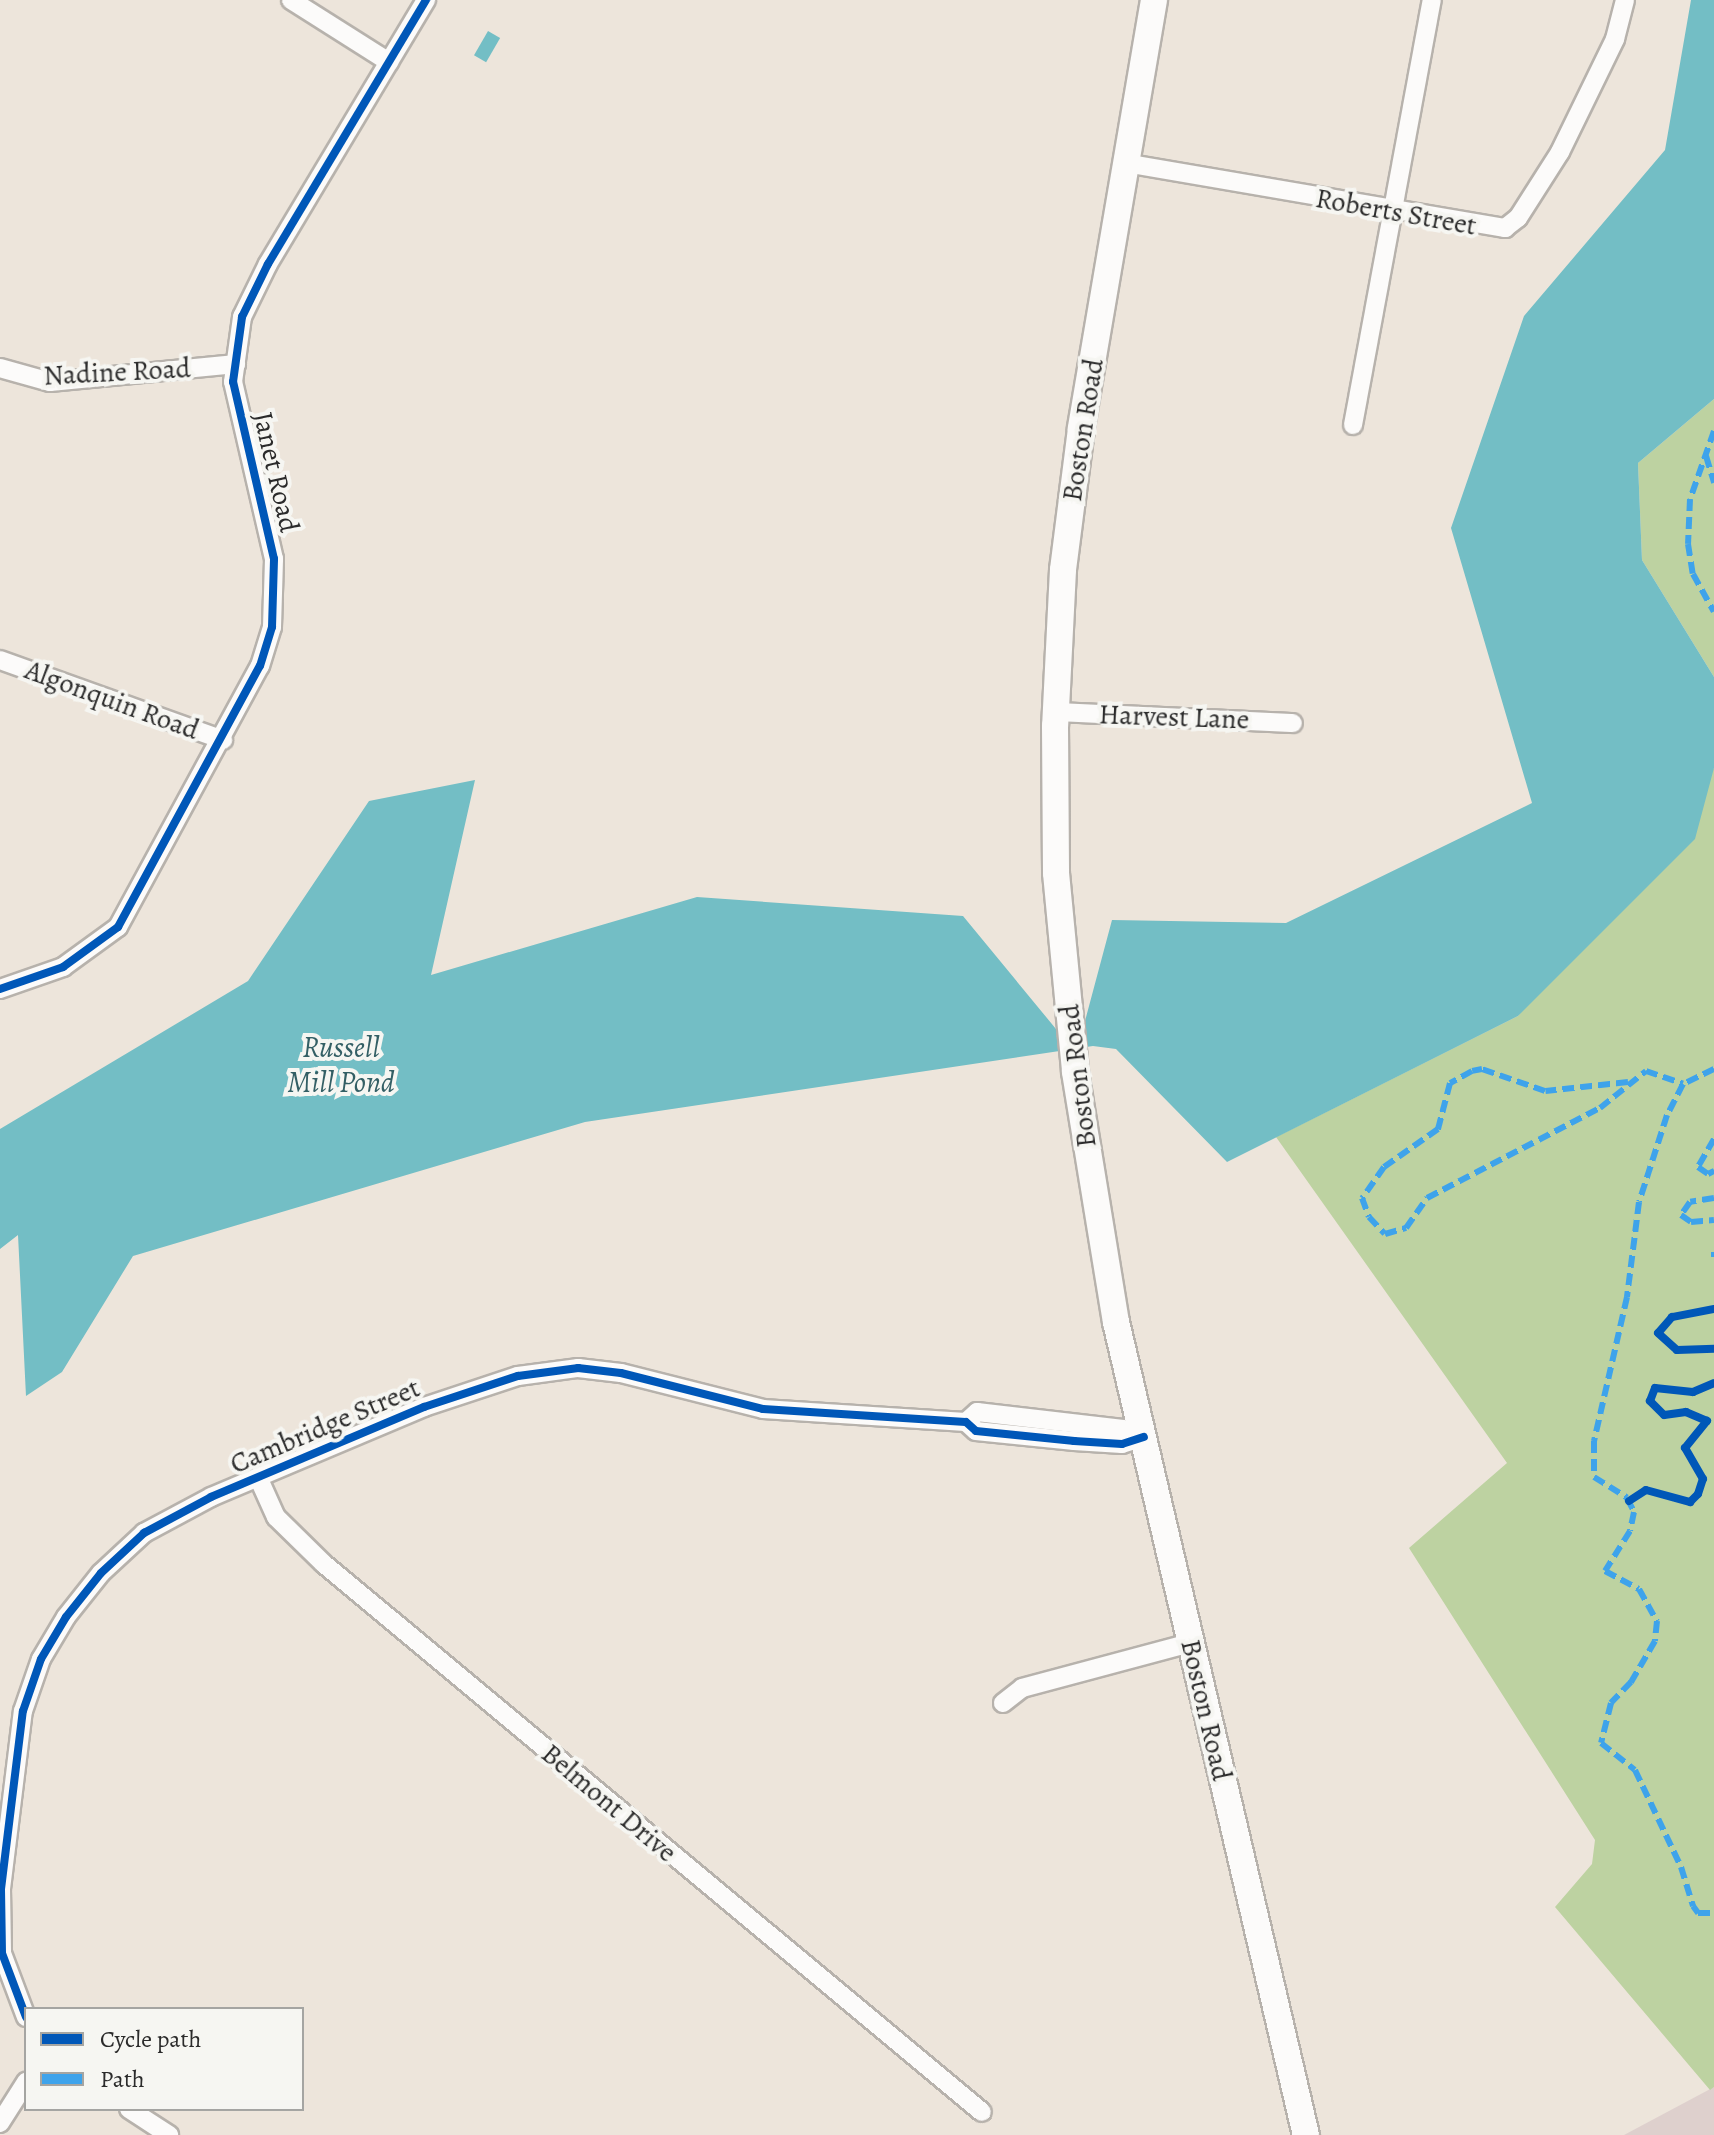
<!DOCTYPE html>
<html>
<head>
<meta charset="utf-8">
<style>
	body { margin:0 }
	#map { position:relative; width:1714px; height:2135px; overflow:hidden; background:#ede5db; font-family:Alegreya,serif }
	div>[style] { position:absolute }
	.industrial>* { inset:0; background:#ded0cd }
	.green>* { inset:0; background:#bdd2a1 }
	.water>* { inset:0; background:#73bec5; transform-origin:0 0 }
	.roads { filter:drop-shadow(2px 0 #b7b2ac) drop-shadow(-2px 0 #b7b2ac) drop-shadow(0 2px #b7b2ac) drop-shadow(0 -2px #b7b2ac) }
	.minor>* { height:18px; margin:-9px; padding:0 9px; transform-origin:9px; border-radius:9px; background:#fcfbfa }
	.secondary>* { height:26px; margin:-13px; padding:0 13px; transform-origin:13px; border-radius:13px; background:#fcfbfa }
	.quiet>* { height:6px; margin-top:-3px; transform-origin:0; background:repeating-linear-gradient(90deg,#3ea3eb 0 12px,transparent 0 18px) }
	.cycleway>* { height:8px; margin:-4px; padding:0 4px; transform-origin:4px; border-radius:4px; background:#0057b8 }
	span { translate:-50% -50%; white-space:nowrap; text-align:center; line-height:1.15; -webkit-text-stroke:8px #f6f6f2; paint-order:stroke }
	.street-label { font-size:28px; color:#2b2b2b }
	.water-label { font-size:30px; color:#335f65; font-style:italic }
	.legend { position:absolute; left:24px; top:2007px; width:280px; height:104px; box-sizing:border-box; background:#f6f6f2; border:2px solid #a5a5a2; margin:0; padding:10px 14px; list-style:none; font-size:24px; color:#2b2b2b }
	.legend li { display:flex; align-items:center; gap:16px; height:40px }
	.legend b { width:40px; border:2px solid #a5a5a2 }
</style>
</head>
<body>
<div id="map">
	<div class="industrial">
		<div style="clip-path:polygon(1714px 2087px,1714px 2135px,1624px 2135px)"></div>
	</div>
	<div class="green">
		<div style="clip-path:polygon(1714px 399px,1714px 677px,1642px 560px,1638px 463px)"></div>
		<div style="clip-path:polygon(1714px 768px,1714px 2087px,1710px 2090px,1555px 1907px,1592px 1864px,1595px 1840px,1409px 1548px,1507px 1463px,1276px 1137px,1518px 1016px)"></div>
	</div>
	<div class="water">
		<div style="clip-path:polygon(1691px 0,1714px 0,1714px 399px,1638px 463px,1642px 560px,1714px 677px,1714px 768px,1695px 839px,1518px 1016px,1227px 1162px,1116px 1049px,1093px 1046px,585px 1122px,133px 1256px,62px 1372px,26px 1396px,18px 1235px,0 1249px,0 1129px,248px 981px,369px 801px,475px 780px,431px 975px,697px 897px,963px 916px,1056px 1029px,1085px 1021px,1112px 920px,1286px 923px,1532px 803px,1451px 528px,1524px 316px,1665px 150px)"></div>
		<div style="left:488px;top:31px;width:14px;height:28px;rotate:30deg"></div>
	</div>
	<div class="roads">
		<div class="minor">
			<div style="left:291px;top:0;width:116px;rotate:32.3deg"></div>
			<div style="left:1125px;top:163px;width:386px;rotate:9.7deg"></div>
			<div style="left:1505px;top:228px;width:16px;rotate:-38deg"></div>
			<div style="left:1518px;top:218px;width:78px;rotate:-57.5deg"></div>
			<div style="left:1560px;top:152px;width:126px;rotate:-64deg"></div>
			<div style="left:1615px;top:39px;width:40px;rotate:-75.6deg"></div>
			<div style="left:0;top:368px;width:52px;rotate:15.6deg"></div>
			<div style="left:50px;top:382px;width:187px;rotate:-5.5deg"></div>
			<div style="left:1353px;top:425px;width:432px;rotate:-79.5deg"></div>
			<div style="left:0;top:660px;width:237px;rotate:19.7deg"></div>
			<div style="left:1056px;top:712px;width:237px;rotate:2.7deg"></div>
			<div style="left:0;top:989px;width:67px;rotate:-19.2deg"></div>
			<div style="left:63px;top:967px;width:68px;rotate:-36deg"></div>
			<div style="left:118px;top:927px;width:297px;rotate:-61.5deg"></div>
			<div style="left:260px;top:666px;width:41px;rotate:-72.9deg"></div>
			<div style="left:272px;top:627px;width:68px;rotate:-88.3deg"></div>
			<div style="left:274px;top:559px;width:182px;rotate:-103deg"></div>
			<div style="left:233px;top:382px;width:66px;rotate:-82.1deg"></div>
			<div style="left:242px;top:317px;width:59px;rotate:-63.9deg"></div>
			<div style="left:268px;top:264px;width:308px;rotate:-59.1deg"></div>
			<div style="left:966px;top:1422px;width:15px;rotate:-42deg"></div>
			<div style="left:977px;top:1412px;width:147px;rotate:6.6deg"></div>
			<div style="left:1123px;top:1429px;width:22px;rotate:21deg"></div>
			<div style="left:258px;top:1477px;width:44px;rotate:65.8deg"></div>
			<div style="left:276px;top:1517px;width:67px;rotate:44.4deg"></div>
			<div style="left:324px;top:1564px;width:856px;rotate:39.79deg"></div>
			<div style="left:1003px;top:1703px;width:24px;rotate:-38deg"></div>
			<div style="left:1022px;top:1688px;width:174px;rotate:-15deg"></div>
			<div style="left:26px;top:2017px;width:68px;rotate:-110.6deg"></div>
			<div style="left:2px;top:1953px;width:64px;rotate:-90.9deg"></div>
			<div style="left:1px;top:1889px;width:179px;rotate:-83deg"></div>
			<div style="left:23px;top:1711px;width:55px;rotate:-70.9deg"></div>
			<div style="left:41px;top:1659px;width:49px;rotate:-59.2deg"></div>
			<div style="left:66px;top:1617px;width:56px;rotate:-51.5deg"></div>
			<div style="left:101px;top:1573px;width:59px;rotate:-42.9deg"></div>
			<div style="left:144px;top:1533px;width:76px;rotate:-28.2deg"></div>
			<div style="left:211px;top:1497px;width:231px;rotate:-22.9deg"></div>
			<div style="left:424px;top:1407px;width:99px;rotate:-18.3deg"></div>
			<div style="left:518px;top:1376px;width:61px;rotate:-7.6deg"></div>
			<div style="left:578px;top:1368px;width:43px;rotate:6.6deg"></div>
			<div style="left:621px;top:1373px;width:146px;rotate:14.2deg"></div>
			<div style="left:763px;top:1409px;width:203px;rotate:3.7deg"></div>
			<div style="left:966px;top:1422px;width:13px;rotate:42deg"></div>
			<div style="left:976px;top:1431px;width:99px;rotate:5.8deg"></div>
			<div style="left:1074px;top:1441px;width:48px;rotate:3.6deg"></div>
			<div style="left:1122px;top:1444px;width:23px;rotate:-18deg"></div>
			<div style="left:129px;top:2109px;width:48px;rotate:33deg"></div>
			<div style="left:0;top:2123px;width:49px;rotate:-57.6deg"></div>
		</div>
		<div class="secondary">
			<div style="left:1154px;top:0;width:435px;rotate:99.7deg"></div>
			<div style="left:1081px;top:429px;width:142px;rotate:97.3deg"></div>
			<div style="left:1063px;top:570px;width:156px;rotate:92.9deg"></div>
			<div style="left:1055px;top:726px;width:147px;rotate:89.6deg"></div>
			<div style="left:1056px;top:873px;width:200px;rotate:84.5deg"></div>
			<div style="left:1075px;top:1072px;width:253px;rotate:80.7deg"></div>
			<div style="left:1116px;top:1322px;width:835px;rotate:76.85deg"></div>
		</div>
	</div>
	<div class="quiet">
		<div style="left:1714px;top:431px;width:72px;rotate:109.4deg"></div>
		<div style="left:1690px;top:499px;width:45px;rotate:92.5deg"></div>
		<div style="left:1688px;top:544px;width:30px;rotate:81deg"></div>
		<div style="left:1693px;top:574px;width:43px;rotate:61.1deg"></div>
		<div style="left:1706px;top:456px;width:28px;rotate:73deg"></div>
		<div style="left:1714px;top:1069px;width:34px;rotate:154deg"></div>
		<div style="left:1683px;top:1084px;width:35px;rotate:117deg"></div>
		<div style="left:1667px;top:1115px;width:91px;rotate:107.8deg"></div>
		<div style="left:1639px;top:1202px;width:96px;rotate:97.2deg"></div>
		<div style="left:1627px;top:1297px;width:148px;rotate:102.9deg"></div>
		<div style="left:1594px;top:1441px;width:36px;rotate:90deg"></div>
		<div style="left:1594px;top:1477px;width:39px;rotate:32deg"></div>
		<div style="left:1627px;top:1498px;width:16px;rotate:63deg"></div>
		<div style="left:1634px;top:1512px;width:19px;rotate:102deg"></div>
		<div style="left:1630px;top:1531px;width:47px;rotate:122deg"></div>
		<div style="left:1605px;top:1571px;width:38px;rotate:28deg"></div>
		<div style="left:1639px;top:1589px;width:37px;rotate:61deg"></div>
		<div style="left:1657px;top:1621px;width:20px;rotate:96deg"></div>
		<div style="left:1655px;top:1641px;width:48px;rotate:120.3deg"></div>
		<div style="left:1631px;top:1682px;width:29px;rotate:134deg"></div>
		<div style="left:1611px;top:1703px;width:41px;rotate:104deg"></div>
		<div style="left:1601px;top:1743px;width:43px;rotate:38.5deg"></div>
		<div style="left:1635px;top:1770px;width:107px;rotate:64.6deg"></div>
		<div style="left:1681px;top:1867px;width:41px;rotate:72.9deg"></div>
		<div style="left:1693px;top:1906px;width:9px;rotate:54deg"></div>
		<div style="left:1698px;top:1913px;width:16px"></div>
		<div style="left:1628px;top:1082px;width:83px;rotate:173.8deg"></div>
		<div style="left:1545px;top:1091px;width:67px;rotate:-160.8deg"></div>
		<div style="left:1482px;top:1069px;width:10px;rotate:169deg"></div>
		<div style="left:1472px;top:1071px;width:25px;rotate:151deg"></div>
		<div style="left:1450px;top:1083px;width:48px;rotate:104.6deg"></div>
		<div style="left:1438px;top:1129px;width:66px;rotate:144.9deg"></div>
		<div style="left:1384px;top:1167px;width:38px;rotate:125deg"></div>
		<div style="left:1362px;top:1198px;width:20px;rotate:70deg"></div>
		<div style="left:1369px;top:1217px;width:23px;rotate:47deg"></div>
		<div style="left:1385px;top:1234px;width:22px;rotate:-16deg"></div>
		<div style="left:1406px;top:1228px;width:37px;rotate:-55deg"></div>
		<div style="left:1427px;top:1198px;width:195px;rotate:-27.5deg"></div>
		<div style="left:1600px;top:1108px;width:59px;rotate:-38.8deg"></div>
		<div style="left:1646px;top:1071px;width:39px;rotate:19deg"></div>
		<div style="left:1714px;top:1139px;width:32px;rotate:120deg"></div>
		<div style="left:1698px;top:1167px;width:12px;rotate:35deg"></div>
		<div style="left:1708px;top:1174px;width:7px;rotate:-27deg"></div>
		<div style="left:1714px;top:1198px;width:24px;rotate:171deg"></div>
		<div style="left:1690px;top:1202px;width:16px;rotate:125deg"></div>
		<div style="left:1681px;top:1215px;width:12px;rotate:35deg"></div>
		<div style="left:1691px;top:1222px;width:23px;rotate:-5deg"></div>
		<div style="left:1714px;top:1252px;width:5px;rotate:90deg"></div>
	</div>
	<div class="cycleway">
		<div style="left:0;top:989px;width:67px;rotate:-19.2deg"></div>
		<div style="left:63px;top:967px;width:68px;rotate:-36deg"></div>
		<div style="left:118px;top:927px;width:297px;rotate:-61.5deg"></div>
		<div style="left:260px;top:666px;width:41px;rotate:-72.9deg"></div>
		<div style="left:272px;top:627px;width:68px;rotate:-88.3deg"></div>
		<div style="left:274px;top:559px;width:182px;rotate:-103deg"></div>
		<div style="left:233px;top:382px;width:66px;rotate:-82.1deg"></div>
		<div style="left:242px;top:317px;width:59px;rotate:-63.9deg"></div>
		<div style="left:268px;top:264px;width:308px;rotate:-59.1deg"></div>
		<div style="left:1714px;top:1309px;width:43px;rotate:169.2deg"></div>
		<div style="left:1672px;top:1317px;width:21px;rotate:131deg"></div>
		<div style="left:1658px;top:1333px;width:25px;rotate:42deg"></div>
		<div style="left:1677px;top:1350px;width:37px;rotate:-2deg"></div>
		<div style="left:1629px;top:1501px;width:20px;rotate:-33deg"></div>
		<div style="left:1646px;top:1490px;width:46px;rotate:15.3deg"></div>
		<div style="left:1690px;top:1502px;width:11px;rotate:-45deg"></div>
		<div style="left:1698px;top:1494px;width:16px;rotate:-72deg"></div>
		<div style="left:1703px;top:1479px;width:36px;rotate:-120deg"></div>
		<div style="left:1685px;top:1448px;width:35px;rotate:-51deg"></div>
		<div style="left:1707px;top:1421px;width:23px;rotate:-157deg"></div>
		<div style="left:1686px;top:1412px;width:22px;rotate:172deg"></div>
		<div style="left:1664px;top:1415px;width:20px;rotate:-135deg"></div>
		<div style="left:1650px;top:1401px;width:14px;rotate:-69deg"></div>
		<div style="left:1655px;top:1388px;width:38px;rotate:6deg"></div>
		<div style="left:1693px;top:1392px;width:23px;rotate:-23deg"></div>
		<div style="left:26px;top:2017px;width:68px;rotate:-110.6deg"></div>
		<div style="left:2px;top:1953px;width:64px;rotate:-90.9deg"></div>
		<div style="left:1px;top:1889px;width:179px;rotate:-83deg"></div>
		<div style="left:23px;top:1711px;width:55px;rotate:-70.9deg"></div>
		<div style="left:41px;top:1659px;width:49px;rotate:-59.2deg"></div>
		<div style="left:66px;top:1617px;width:56px;rotate:-51.5deg"></div>
		<div style="left:101px;top:1573px;width:59px;rotate:-42.9deg"></div>
		<div style="left:144px;top:1533px;width:76px;rotate:-28.2deg"></div>
		<div style="left:211px;top:1497px;width:231px;rotate:-22.9deg"></div>
		<div style="left:424px;top:1407px;width:99px;rotate:-18.3deg"></div>
		<div style="left:518px;top:1376px;width:61px;rotate:-7.6deg"></div>
		<div style="left:578px;top:1368px;width:43px;rotate:6.6deg"></div>
		<div style="left:621px;top:1373px;width:146px;rotate:14.2deg"></div>
		<div style="left:763px;top:1409px;width:203px;rotate:3.7deg"></div>
		<div style="left:966px;top:1422px;width:13px;rotate:42deg"></div>
		<div style="left:976px;top:1431px;width:99px;rotate:5.8deg"></div>
		<div style="left:1074px;top:1441px;width:48px;rotate:3.6deg"></div>
		<div style="left:1122px;top:1444px;width:23px;rotate:-18deg"></div>
	</div>
	<div class="street-label">
		<span style="left:1396px;top:212px;rotate:10deg">Roberts Street</span>
		<span style="left:117px;top:372px;rotate:-3deg">Nadine Road</span>
		<span style="left:1083px;top:430px;rotate:-81deg">Boston Road</span>
		<span style="left:276px;top:472px;rotate:77deg">Janet Road</span>
		<span style="left:112px;top:700px;rotate:20deg">Algonquin Road</span>
		<span style="left:1174px;top:717px;rotate:2deg">Harvest Lane</span>
		<span style="left:1078px;top:1076px;rotate:-97deg">Boston Road</span>
		<span style="left:325px;top:1426px;rotate:-23deg">Cambridge Street</span>
		<span style="left:1206px;top:1710px;rotate:77deg">Boston Road</span>
		<span style="left:609px;top:1803px;rotate:40deg">Belmont Drive</span>
	</div>
	<div class="water-label">
		<span style="left:341px;top:1064px">Russell<br>Mill Pond</span>
	</div>
	<ul class="legend">
	<li><b style="height:10px;background:#0057b8"></b>Cycle path</li>
	<li><b style="height:10px;background:#3ea3eb"></b>Path</li>
	</ul>
</div>
</body>
</html>
